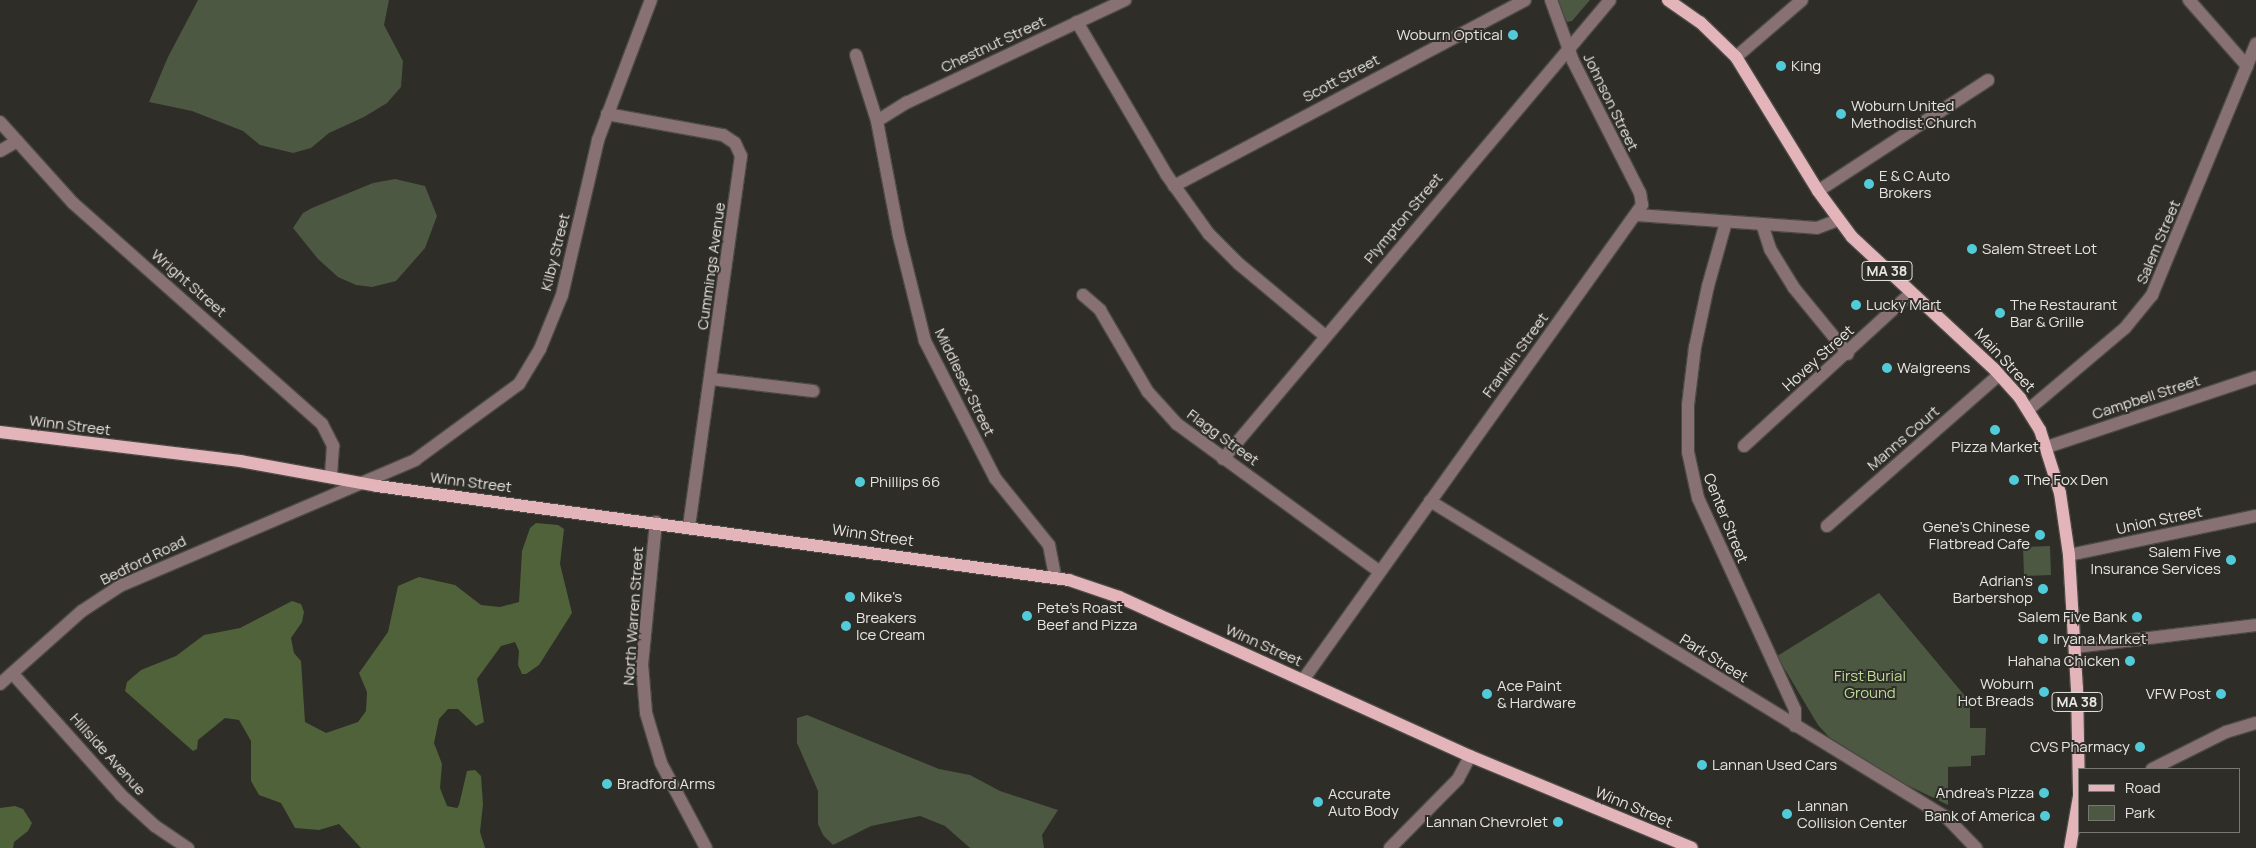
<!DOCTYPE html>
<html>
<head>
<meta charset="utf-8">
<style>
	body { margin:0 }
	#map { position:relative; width:2256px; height:848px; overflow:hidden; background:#2f2d27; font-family:Manrope,sans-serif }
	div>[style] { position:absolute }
	.green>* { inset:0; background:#4c5841; transform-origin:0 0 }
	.forest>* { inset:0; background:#4f623a }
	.roads { filter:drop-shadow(1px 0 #4c4a45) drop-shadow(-1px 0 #4c4a45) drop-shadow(0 1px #4c4a45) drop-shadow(0 -1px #4c4a45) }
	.minor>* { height:12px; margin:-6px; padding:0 6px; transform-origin:6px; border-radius:6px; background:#887173 }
	.major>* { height:12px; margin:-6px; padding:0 6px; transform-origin:6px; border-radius:6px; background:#e3b4b9 }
	.dots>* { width:14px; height:14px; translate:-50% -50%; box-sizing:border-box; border:2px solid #2f2d27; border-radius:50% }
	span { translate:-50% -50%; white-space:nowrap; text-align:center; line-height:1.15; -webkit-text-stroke:4px #2f2d27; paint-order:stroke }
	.shield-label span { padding:1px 4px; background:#2f2d27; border:1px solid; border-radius:4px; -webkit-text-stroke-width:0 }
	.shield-label { font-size:14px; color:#e7e5e2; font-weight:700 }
	.poi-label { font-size:15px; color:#e7e5e2 }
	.right { translate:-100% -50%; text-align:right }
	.left { translate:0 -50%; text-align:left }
	.street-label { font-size:15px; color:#e7e5e2 }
	.park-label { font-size:15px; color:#bddd9a }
	.legend { position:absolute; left:2078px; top:768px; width:162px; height:65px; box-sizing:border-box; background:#2f2d27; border:1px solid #797772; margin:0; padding:6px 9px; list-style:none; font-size:15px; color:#e7e5e2 }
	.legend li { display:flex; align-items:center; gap:10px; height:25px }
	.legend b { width:25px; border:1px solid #797772 }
</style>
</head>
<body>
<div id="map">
	<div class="green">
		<div style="clip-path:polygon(198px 0,389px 0,384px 25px,403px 61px,401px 87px,387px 103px,364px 117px,329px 133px,311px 148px,293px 153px,260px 145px,243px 131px,192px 111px,149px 102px,168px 57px)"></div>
		<div style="clip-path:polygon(1556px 0,1590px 0,1572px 21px,1567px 22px)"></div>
		<div style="clip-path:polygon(395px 179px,425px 186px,437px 216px,425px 248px,396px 281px,372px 287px,356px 285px,338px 277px,318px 259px,293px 228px,303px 213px,312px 208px,373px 183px)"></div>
		<div style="left:2050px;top:546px;width:29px;height:27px;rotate:88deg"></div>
		<div style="clip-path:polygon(1879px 593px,1965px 696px,1970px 708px,1970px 728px,1986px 728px,1985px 755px,1971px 756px,1971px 766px,1948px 767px,1948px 805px,1901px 782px,1829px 737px,1818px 725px,1777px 656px)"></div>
		<div style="clip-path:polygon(807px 715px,939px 769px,970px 775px,1000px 791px,1058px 810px,1042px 835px,1044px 848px,970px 848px,945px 826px,920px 816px,871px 826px,833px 845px,823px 835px,818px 824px,818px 791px,797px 743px,797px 718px)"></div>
	</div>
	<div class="forest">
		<div style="clip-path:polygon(536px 523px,558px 525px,564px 529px,560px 564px,572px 613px,539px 665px,526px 674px,522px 674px,518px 665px,519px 651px,515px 642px,501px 646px,477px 679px,484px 722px,476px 726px,458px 709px,448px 709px,439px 719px,434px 743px,442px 764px,440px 788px,447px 806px,457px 808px,459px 805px,467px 771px,475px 770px,481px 776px,483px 804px,480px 832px,485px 848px,361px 848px,339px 824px,319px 830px,295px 828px,281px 803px,259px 795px,251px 781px,251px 741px,239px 720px,225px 718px,198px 740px,197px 749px,193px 751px,125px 691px,127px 682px,141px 670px,176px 656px,204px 635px,240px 628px,292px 601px,301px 604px,304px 612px,302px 622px,291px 638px,294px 653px,301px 661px,305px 722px,326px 733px,358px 722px,366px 711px,367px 692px,359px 673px,388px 632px,398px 586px,419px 577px,455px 585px,481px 605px,500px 607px,519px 602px,522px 551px,530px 528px)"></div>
		<div style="clip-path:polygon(15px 806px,23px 809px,32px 823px,28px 831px,14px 842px,13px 848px,0 848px,0 808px)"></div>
	</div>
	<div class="roads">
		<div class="minor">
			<div style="left:2189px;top:0;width:88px;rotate:48.7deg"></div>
			<div style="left:1077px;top:22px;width:176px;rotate:59.6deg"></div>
			<div style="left:1166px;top:174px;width:74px;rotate:54.4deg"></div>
			<div style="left:1209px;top:234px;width:42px;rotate:45deg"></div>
			<div style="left:1239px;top:264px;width:112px;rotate:39.9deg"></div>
			<div style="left:856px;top:55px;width:69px;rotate:72.3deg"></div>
			<div style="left:877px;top:121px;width:117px;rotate:79.2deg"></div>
			<div style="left:899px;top:236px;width:108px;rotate:76.1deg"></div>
			<div style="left:925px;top:341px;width:154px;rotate:62.9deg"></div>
			<div style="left:995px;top:478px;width:86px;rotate:51.1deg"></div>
			<div style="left:1049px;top:545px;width:33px;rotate:79deg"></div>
			<div style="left:1736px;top:57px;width:87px;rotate:-40.8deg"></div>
			<div style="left:607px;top:114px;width:118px;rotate:10.3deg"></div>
			<div style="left:723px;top:135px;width:14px;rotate:34deg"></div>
			<div style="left:735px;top:143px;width:14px;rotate:65deg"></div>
			<div style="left:741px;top:156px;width:375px;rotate:98deg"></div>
			<div style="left:877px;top:121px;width:36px;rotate:-32deg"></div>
			<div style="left:908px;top:102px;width:240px;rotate:-25.2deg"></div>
			<div style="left:0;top:122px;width:109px;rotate:48deg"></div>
			<div style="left:73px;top:203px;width:333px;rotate:41.6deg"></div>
			<div style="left:322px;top:424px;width:25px;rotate:63deg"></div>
			<div style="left:333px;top:446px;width:30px;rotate:94deg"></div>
			<div style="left:0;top:151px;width:20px;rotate:-30deg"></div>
			<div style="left:1174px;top:186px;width:397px;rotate:-27.9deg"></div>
			<div style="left:1818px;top:191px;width:203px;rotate:-33.1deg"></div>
			<div style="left:1637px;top:215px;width:180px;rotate:4.1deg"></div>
			<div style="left:1817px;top:228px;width:22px;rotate:-21deg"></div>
			<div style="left:1726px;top:222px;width:66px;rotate:105.7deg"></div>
			<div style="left:1708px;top:286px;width:62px;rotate:102deg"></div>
			<div style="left:1695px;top:347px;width:58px;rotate:96.9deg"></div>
			<div style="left:1688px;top:405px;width:47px;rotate:90deg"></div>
			<div style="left:1688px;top:452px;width:47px;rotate:77.7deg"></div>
			<div style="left:1698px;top:498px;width:233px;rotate:65.4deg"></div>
			<div style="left:1795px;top:710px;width:16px;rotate:90deg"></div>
			<div style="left:1762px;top:224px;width:26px;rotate:72deg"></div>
			<div style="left:1770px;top:249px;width:46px;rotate:58.4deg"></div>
			<div style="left:1794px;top:288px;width:85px;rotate:50.7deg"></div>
			<div style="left:1083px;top:295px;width:23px;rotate:41deg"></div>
			<div style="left:1100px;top:310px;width:95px;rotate:59.7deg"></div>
			<div style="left:1148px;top:392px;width:43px;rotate:47.8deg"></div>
			<div style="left:1177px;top:424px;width:251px;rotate:36.1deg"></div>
			<div style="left:711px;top:379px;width:103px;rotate:6.7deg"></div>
			<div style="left:2028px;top:410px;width:127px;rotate:-40.2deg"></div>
			<div style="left:2125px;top:328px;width:43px;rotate:-50.7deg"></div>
			<div style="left:2152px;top:295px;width:272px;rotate:-67.5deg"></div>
			<div style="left:1744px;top:446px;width:226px;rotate:-42.5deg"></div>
			<div style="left:2047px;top:447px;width:220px;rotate:-18.5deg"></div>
			<div style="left:1223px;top:459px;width:600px;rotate:-49.86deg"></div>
			<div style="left:1430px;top:501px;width:606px;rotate:31.51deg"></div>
			<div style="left:1947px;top:818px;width:42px;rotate:46deg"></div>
			<div style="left:656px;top:522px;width:143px;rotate:95.6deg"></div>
			<div style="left:642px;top:664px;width:49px;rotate:85.3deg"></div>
			<div style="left:646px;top:713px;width:52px;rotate:73.3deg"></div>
			<div style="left:661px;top:763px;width:96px;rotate:62.1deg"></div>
			<div style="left:1827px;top:526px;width:229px;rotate:-41.3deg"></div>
			<div style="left:2069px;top:555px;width:191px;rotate:-11.8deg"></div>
			<div style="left:2075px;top:647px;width:182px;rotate:-6.9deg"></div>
			<div style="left:13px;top:674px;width:162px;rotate:48.2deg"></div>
			<div style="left:121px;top:795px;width:46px;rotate:42.4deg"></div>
			<div style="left:155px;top:826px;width:40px;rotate:34deg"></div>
			<div style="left:1303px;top:680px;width:584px;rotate:-54.49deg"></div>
			<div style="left:1642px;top:205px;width:12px;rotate:-99deg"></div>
			<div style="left:1640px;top:193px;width:148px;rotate:-116.9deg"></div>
			<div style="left:1573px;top:61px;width:65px;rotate:-109.8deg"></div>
			<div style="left:0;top:684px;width:110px;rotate:-41.7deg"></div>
			<div style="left:82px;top:611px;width:45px;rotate:-33.3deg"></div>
			<div style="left:120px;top:586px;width:321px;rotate:-23.1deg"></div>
			<div style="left:415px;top:460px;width:129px;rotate:-36.2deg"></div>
			<div style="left:519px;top:384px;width:41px;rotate:-59deg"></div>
			<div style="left:540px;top:349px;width:58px;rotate:-67.8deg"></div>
			<div style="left:562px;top:295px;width:159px;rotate:-76.9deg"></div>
			<div style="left:598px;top:140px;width:150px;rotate:-69.3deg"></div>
			<div style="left:2152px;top:769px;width:83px;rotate:-26.6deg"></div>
			<div style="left:2226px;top:732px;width:31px;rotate:-17deg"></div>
			<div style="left:1390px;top:848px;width:97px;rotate:-45.4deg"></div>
			<div style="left:1458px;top:779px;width:26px;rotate:-62deg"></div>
		</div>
		<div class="major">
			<div style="left:1668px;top:0;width:39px;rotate:35deg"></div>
			<div style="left:1700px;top:22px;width:50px;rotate:44.2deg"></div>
			<div style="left:1736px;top:57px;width:157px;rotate:58.5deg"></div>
			<div style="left:1818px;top:191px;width:57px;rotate:53.5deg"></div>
			<div style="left:1852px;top:237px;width:195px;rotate:42.9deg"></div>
			<div style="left:1995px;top:370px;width:38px;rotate:48deg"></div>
			<div style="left:2020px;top:398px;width:38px;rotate:58deg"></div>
			<div style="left:2040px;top:430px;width:66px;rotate:72.4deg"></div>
			<div style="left:2060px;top:493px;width:63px;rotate:81.7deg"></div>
			<div style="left:2069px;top:555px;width:133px;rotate:86.6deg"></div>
			<div style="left:2077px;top:688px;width:108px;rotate:88.9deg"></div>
			<div style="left:2079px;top:796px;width:53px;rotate:99.8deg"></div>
			<div style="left:0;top:432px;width:242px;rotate:6.9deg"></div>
			<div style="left:240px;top:461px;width:139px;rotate:10.3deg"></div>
			<div style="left:377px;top:486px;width:698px;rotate:7.74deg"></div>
			<div style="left:1069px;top:580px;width:53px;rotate:18.8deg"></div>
			<div style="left:1119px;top:597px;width:385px;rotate:24.4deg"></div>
			<div style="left:1470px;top:756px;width:240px;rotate:22.5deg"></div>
		</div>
	</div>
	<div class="dots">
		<div style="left:1513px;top:35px;background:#52cbd9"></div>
		<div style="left:1781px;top:66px;background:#52cbd9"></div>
		<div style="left:1841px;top:114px;background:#52cbd9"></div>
		<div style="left:1869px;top:184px;background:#52cbd9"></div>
		<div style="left:1972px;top:249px;background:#52cbd9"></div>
		<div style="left:1856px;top:305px;background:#52cbd9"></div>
		<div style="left:2000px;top:313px;background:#52cbd9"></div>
		<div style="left:1887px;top:368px;background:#52cbd9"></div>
		<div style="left:1995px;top:430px;background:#52cbd9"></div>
		<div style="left:2014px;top:480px;background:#52cbd9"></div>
		<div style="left:860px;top:482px;background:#52cbd9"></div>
		<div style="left:2040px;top:535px;background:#52cbd9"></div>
		<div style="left:2231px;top:560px;background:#52cbd9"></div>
		<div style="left:2043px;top:589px;background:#52cbd9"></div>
		<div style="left:850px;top:597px;background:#52cbd9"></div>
		<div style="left:1027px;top:616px;background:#52cbd9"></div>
		<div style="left:2137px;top:617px;background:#52cbd9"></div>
		<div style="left:846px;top:626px;background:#52cbd9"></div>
		<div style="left:2043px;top:639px;background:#52cbd9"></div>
		<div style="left:2130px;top:661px;background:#52cbd9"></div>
		<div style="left:2044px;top:692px;background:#52cbd9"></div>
		<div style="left:1487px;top:694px;background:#52cbd9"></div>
		<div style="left:2221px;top:694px;background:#52cbd9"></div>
		<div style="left:2140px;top:747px;background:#52cbd9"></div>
		<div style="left:1702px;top:765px;background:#52cbd9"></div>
		<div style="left:607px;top:784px;background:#52cbd9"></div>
		<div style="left:2044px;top:793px;background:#52cbd9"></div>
		<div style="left:1318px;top:802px;background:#52cbd9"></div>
		<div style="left:1787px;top:814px;background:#52cbd9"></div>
		<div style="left:2045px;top:816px;background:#52cbd9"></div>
		<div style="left:1558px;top:822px;background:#52cbd9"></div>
	</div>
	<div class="shield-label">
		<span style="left:1887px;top:271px">MA 38</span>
		<span style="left:2077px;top:702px">MA 38</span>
	</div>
	<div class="poi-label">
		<span class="right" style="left:1503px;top:35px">Woburn Optical</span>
		<span class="left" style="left:1791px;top:66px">King</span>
		<span class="left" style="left:1851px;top:114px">Woburn United<br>Methodist Church</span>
		<span class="left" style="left:1879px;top:184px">E &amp; C Auto<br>Brokers</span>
		<span class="left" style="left:1982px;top:249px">Salem Street Lot</span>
		<span class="left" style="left:2010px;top:313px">The Restaurant<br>Bar &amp; Grille</span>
		<span class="left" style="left:1866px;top:305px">Lucky Mart</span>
		<span class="left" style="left:1897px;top:368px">Walgreens</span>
		<span style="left:1995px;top:447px">Pizza Market</span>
		<span class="left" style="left:2024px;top:480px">The Fox Den</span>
		<span class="left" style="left:870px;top:482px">Phillips 66</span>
		<span class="right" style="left:2030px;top:535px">Gene's Chinese<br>Flatbread Cafe</span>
		<span class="right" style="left:2221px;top:560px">Salem Five<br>Insurance Services</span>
		<span class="right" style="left:2033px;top:589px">Adrian's<br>Barbershop</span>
		<span class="left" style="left:860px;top:597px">Mike's</span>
		<span class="left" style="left:1037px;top:616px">Pete's Roast<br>Beef and Pizza</span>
		<span class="left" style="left:856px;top:626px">Breakers<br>Ice Cream</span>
		<span class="right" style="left:2127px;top:617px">Salem Five Bank</span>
		<span class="left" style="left:2053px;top:639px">Iryana Market</span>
		<span class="right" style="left:2120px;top:661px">Hahaha Chicken</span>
		<span class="right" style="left:2034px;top:692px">Woburn<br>Hot Breads</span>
		<span class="left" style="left:1497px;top:694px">Ace Paint<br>&amp; Hardware</span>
		<span class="right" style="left:2211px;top:694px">VFW Post</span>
		<span class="right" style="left:2130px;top:747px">CVS Pharmacy</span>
		<span class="left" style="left:1712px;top:765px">Lannan Used Cars</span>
		<span class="left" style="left:617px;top:784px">Bradford Arms</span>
		<span class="left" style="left:1328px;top:802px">Accurate<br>Auto Body</span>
		<span class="right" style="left:2034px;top:793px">Andrea's Pizza</span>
		<span class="left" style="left:1797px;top:814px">Lannan<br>Collision Center</span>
		<span class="right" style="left:2035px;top:816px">Bank of America</span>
		<span class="right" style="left:1548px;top:822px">Lannan Chevrolet</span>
	</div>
	<div class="street-label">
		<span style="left:993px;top:44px;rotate:-25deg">Chestnut Street</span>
		<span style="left:1341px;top:78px;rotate:-28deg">Scott Street</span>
		<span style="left:1611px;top:102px;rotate:64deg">Johnson Street</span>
		<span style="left:1403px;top:218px;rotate:-50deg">Plympton Street</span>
		<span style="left:2158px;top:242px;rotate:-67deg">Salem Street</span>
		<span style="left:555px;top:252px;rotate:-76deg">Kilby Street</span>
		<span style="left:711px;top:266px;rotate:-82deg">Cummings Avenue</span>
		<span style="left:189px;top:283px;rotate:41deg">Wright Street</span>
		<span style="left:1515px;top:355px;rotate:-54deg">Franklin Street</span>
		<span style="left:1818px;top:358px;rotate:-42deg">Hovey Street</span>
		<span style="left:2005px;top:360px;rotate:47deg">Main Street</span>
		<span style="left:965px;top:382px;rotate:64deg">Middlesex Street</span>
		<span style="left:2146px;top:397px;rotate:-18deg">Campbell Street</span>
		<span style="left:70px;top:425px;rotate:7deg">Winn Street</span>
		<span style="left:1223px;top:437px;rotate:36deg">Flagg Street</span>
		<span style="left:1903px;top:438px;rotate:-41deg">Manns Court</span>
		<span style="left:471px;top:482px;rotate:7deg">Winn Street</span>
		<span style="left:1726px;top:518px;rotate:68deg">Center Street</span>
		<span style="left:2159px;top:520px;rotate:-12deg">Union Street</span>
		<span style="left:873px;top:535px;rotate:8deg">Winn Street</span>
		<span style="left:143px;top:560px;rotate:-26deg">Bedford Road</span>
		<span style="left:633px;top:616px;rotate:-86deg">North Warren Street</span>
		<span style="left:1264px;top:645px;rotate:24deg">Winn Street</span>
		<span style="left:1714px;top:658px;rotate:32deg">Park Street</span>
		<span style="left:108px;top:754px;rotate:48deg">Hillside Avenue</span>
		<span style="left:1634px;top:807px;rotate:23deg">Winn Street</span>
	</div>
	<div class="park-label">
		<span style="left:1870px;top:684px">First Burial<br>Ground</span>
	</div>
	<ul class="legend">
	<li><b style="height:6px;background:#e3b4b9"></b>Road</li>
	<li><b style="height:14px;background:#4c5841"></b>Park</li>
	</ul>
</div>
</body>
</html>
